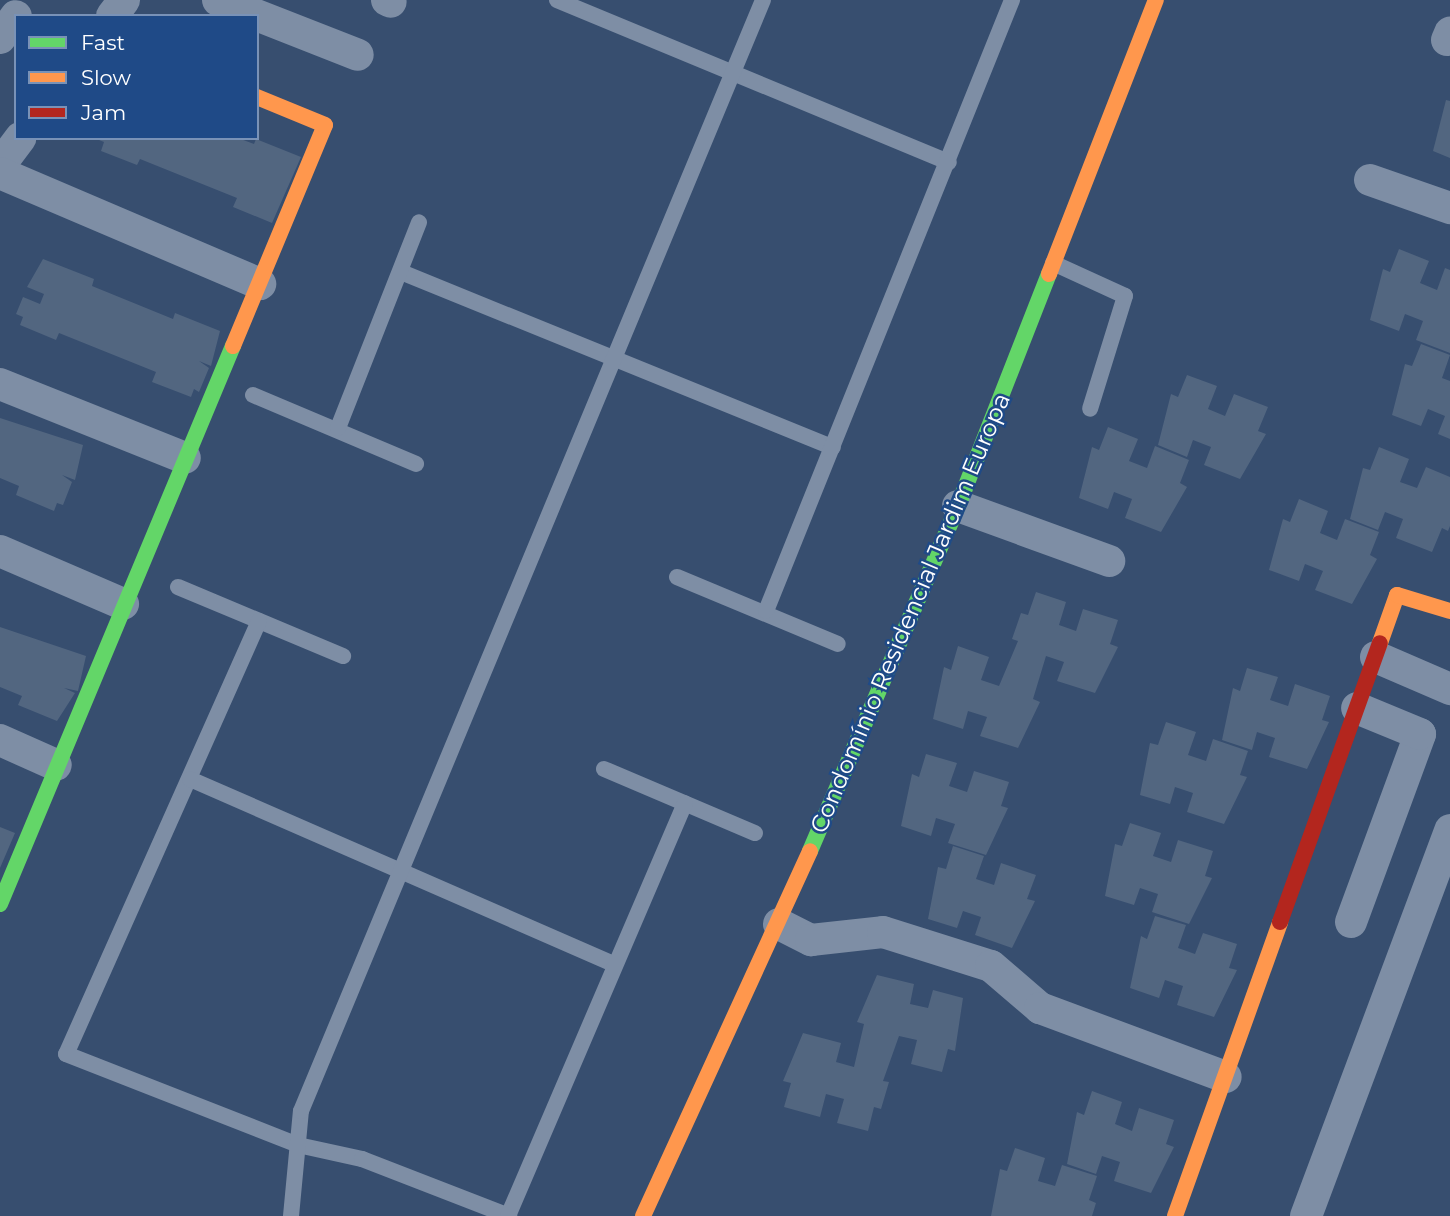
<!DOCTYPE html>
<html>
<head>
<meta charset="utf-8">
<style>
	body { margin:0 }
	#map { position:relative; width:1450px; height:1216px; overflow:hidden; background:#374e6f; font-family:Montserrat,sans-serif }
	div>[style] { position:absolute }
	.building>* { inset:0; background:#526680 }
	.lane>* { height:16px; margin:-8px; padding:0 8px; transform-origin:8px; border-radius:8px; background:#7e8ea5 }
	.street>* { height:32px; margin:-16px; padding:0 16px; transform-origin:16px; border-radius:16px; background:#7e8ea5 }
	.fast>* { height:16px; margin:-8px; padding:0 8px; transform-origin:8px; border-radius:8px; background:#63d668 }
	.slow>* { height:16px; margin:-8px; padding:0 8px; transform-origin:8px; border-radius:8px; background:#ff974d }
	.jam>* { height:16px; margin:-8px; padding:0 8px; transform-origin:8px; border-radius:8px; background:#b3261e }
	span { translate:-50% -50%; white-space:nowrap; text-align:center; line-height:1.15; -webkit-text-stroke:5px #1f4a87; paint-order:stroke }
	.street-label { font-size:24px; color:#fff }
	.legend { position:absolute; left:14px; top:14px; width:245px; height:126px; box-sizing:border-box; background:#1f4a87; border:2px solid #7992b7; margin:0; padding:9px 12px; list-style:none; font-size:21px; color:#fff }
	.legend li { display:flex; align-items:center; gap:14px; height:35px }
	.legend b { width:35px; border:2px solid #7992b7 }
</style>
</head>
<body>
<div id="map">
	<div class="building">
		<div style="clip-path:polygon(1446px 100px,1450px 101px,1450px 158px,1433px 151px)"></div>
		<div style="clip-path:polygon(94px 138px,238px 138px,254px 144px,256px 139px,301px 157px,272px 223px,233px 207px,237px 198px,140px 159px,137px 165px,101px 151px,104px 142px)"></div>
		<div style="clip-path:polygon(1399px 249px,1429px 261px,1420px 283px,1437px 290px,1445px 268px,1450px 270px,1450px 353px,1416px 340px,1423px 321px,1405px 314px,1399px 331px,1370px 320px,1383px 269px,1390px 272px)"></div>
		<div style="clip-path:polygon(43px 259px,94px 279px,92px 286px,173px 319px,175px 313px,220px 331px,211px 366px,199px 361px,209px 368px,199px 392px,194px 389px,191px 397px,152px 382px,156px 372px,59px 333px,56px 340px,20px 325px,23px 317px,16px 314px,23px 297px,40px 304px,44px 294px,27px 287px)"></div>
		<div style="clip-path:polygon(1421px 344px,1450px 355px,1442px 378px,1450px 381px,1450px 439px,1438px 434px,1445px 416px,1428px 409px,1421px 426px,1392px 415px,1405px 364px,1412px 366px)"></div>
		<div style="clip-path:polygon(1187px 375px,1217px 386px,1208px 409px,1225px 416px,1234px 394px,1268px 407px,1258px 431px,1266px 434px,1240px 479px,1204px 465px,1211px 447px,1193px 440px,1187px 457px,1158px 445px,1171px 394px,1178px 397px)"></div>
		<div style="clip-path:polygon(0 418px,83px 445px,75px 480px,62px 475px,72px 482px,63px 505px,57px 503px,54px 511px,16px 495px,19px 486px,0 478px)"></div>
		<div style="clip-path:polygon(1108px 427px,1138px 439px,1129px 461px,1147px 468px,1155px 446px,1189px 460px,1180px 483px,1187px 487px,1161px 532px,1125px 518px,1132px 499px,1114px 492px,1108px 509px,1079px 498px,1092px 447px,1099px 450px)"></div>
		<div style="clip-path:polygon(1379px 447px,1409px 459px,1400px 482px,1417px 488px,1426px 467px,1450px 477px,1450px 526px,1448px 531px,1442px 528px,1432px 552px,1396px 538px,1403px 519px,1385px 512px,1378px 530px,1350px 519px,1363px 468px,1370px 470px)"></div>
		<div style="clip-path:polygon(1299px 499px,1328px 511px,1320px 533px,1337px 540px,1345px 519px,1379px 532px,1370px 555px,1377px 559px,1352px 604px,1315px 590px,1323px 571px,1305px 564px,1299px 581px,1269px 570px,1283px 519px,1290px 522px)"></div>
		<div style="clip-path:polygon(1036px 592px,1066px 602px,1059px 625px,1076px 631px,1083px 609px,1118px 620px,1110px 644px,1118px 647px,1095px 693px,1057px 681px,1064px 662px,1046px 656px,1033px 699px,1040px 702px,1018px 748px,980px 736px,987px 717px,968px 711px,963px 729px,933px 719px,944px 667px,951px 670px,958px 646px,989px 657px,981px 680px,999px 686px,1018px 641px,1012px 639px,1021px 613px,1028px 615px)"></div>
		<div style="clip-path:polygon(0 627px,86px 656px,78px 691px,64px 688px,75px 693px,57px 721px,18px 705px,22px 696px,0 687px)"></div>
		<div style="clip-path:polygon(1247px 668px,1278px 677px,1270px 700px,1288px 706px,1295px 684px,1330px 696px,1322px 720px,1329px 722px,1307px 769px,1269px 757px,1275px 738px,1257px 732px,1252px 750px,1222px 740px,1233px 688px,1240px 691px)"></div>
		<div style="clip-path:polygon(1166px 722px,1196px 732px,1188px 755px,1206px 761px,1213px 739px,1248px 751px,1240px 775px,1247px 777px,1224px 824px,1187px 812px,1193px 793px,1175px 787px,1170px 804px,1140px 795px,1150px 743px,1158px 745px)"></div>
		<div style="clip-path:polygon(926px 754px,957px 763px,949px 786px,967px 792px,974px 771px,1009px 782px,1001px 806px,1008px 808px,986px 855px,948px 843px,955px 824px,936px 818px,931px 836px,901px 826px,912px 774px,919px 777px)"></div>
		<div style="clip-path:polygon(1130px 823px,1161px 833px,1153px 856px,1171px 862px,1178px 840px,1213px 851px,1205px 876px,1212px 878px,1189px 924px,1152px 912px,1158px 894px,1140px 888px,1134px 905px,1105px 896px,1115px 844px,1122px 846px)"></div>
		<div style="clip-path:polygon(0 827px,15px 833px,0 868px)"></div>
		<div style="clip-path:polygon(953px 846px,984px 856px,976px 879px,994px 885px,1001px 863px,1036px 875px,1027px 899px,1035px 901px,1012px 948px,975px 935px,981px 917px,963px 911px,957px 928px,928px 919px,938px 867px,946px 869px)"></div>
		<div style="clip-path:polygon(1155px 916px,1186px 925px,1178px 948px,1195px 954px,1203px 933px,1237px 944px,1229px 968px,1237px 970px,1214px 1017px,1177px 1005px,1183px 986px,1165px 980px,1159px 998px,1130px 988px,1141px 936px,1147px 939px)"></div>
		<div style="clip-path:polygon(877px 975px,914px 984px,910px 1004px,928px 1008px,933px 990px,963px 998px,955px 1051px,948px 1049px,942px 1072px,911px 1064px,917px 1040px,899px 1036px,883px 1081px,889px 1082px,881px 1109px,874px 1107px,868px 1131px,837px 1123px,844px 1099px,826px 1094px,820px 1117px,784px 1107px,791px 1083px,783px 1081px,803px 1033px,841px 1043px,836px 1062px,854px 1067px,864px 1024px,857px 1022px)"></div>
		<div style="clip-path:polygon(1092px 1091px,1122px 1102px,1115px 1124px,1132px 1131px,1139px 1108px,1174px 1120px,1166px 1144px,1174px 1147px,1151px 1193px,1114px 1181px,1120px 1162px,1102px 1156px,1096px 1174px,1067px 1164px,1077px 1112px,1084px 1115px)"></div>
		<div style="clip-path:polygon(1015px 1148px,1045px 1158px,1038px 1181px,1055px 1186px,1062px 1165px,1097px 1176px,1089px 1200px,1096px 1203px,1092px 1216px,991px 1216px,1000px 1169px,1007px 1171px)"></div>
	</div>
	<div class="lane">
		<div style="left:557px;top:0;width:424px;rotate:22.5deg"></div>
		<div style="left:1053px;top:263px;width:79px;rotate:24.6deg"></div>
		<div style="left:1125px;top:296px;width:118px;rotate:107.2deg"></div>
		<div style="left:401px;top:272px;width:466px;rotate:22.1deg"></div>
		<div style="left:253px;top:395px;width:177px;rotate:22.9deg"></div>
		<div style="left:338px;top:428px;width:221px;rotate:-68.5deg"></div>
		<div style="left:677px;top:577px;width:174px;rotate:22.6deg"></div>
		<div style="left:178px;top:587px;width:179px;rotate:22.7deg"></div>
		<div style="left:766px;top:611px;width:659px;rotate:-68.07deg"></div>
		<div style="left:259px;top:621px;width:474px;rotate:114deg"></div>
		<div style="left:66px;top:1054px;width:249px;rotate:21.4deg"></div>
		<div style="left:298px;top:1145px;width:66px;rotate:12.3deg"></div>
		<div style="left:362px;top:1159px;width:158px;rotate:21.2deg"></div>
		<div style="left:604px;top:769px;width:164px;rotate:23deg"></div>
		<div style="left:190px;top:779px;width:463px;rotate:23.6deg"></div>
		<div style="left:291px;top:1216px;width:105px;rotate:-84.6deg"></div>
		<div style="left:301px;top:1111px;width:1203px;rotate:-67.42deg"></div>
		<div style="left:508px;top:1216px;width:449px;rotate:-66.8deg"></div>
	</div>
	<div class="street">
		<div style="left:218px;top:0;width:150px;rotate:21.4deg"></div>
		<div style="left:387px;top:0;width:4px;rotate:27deg"></div>
		<div style="left:112px;top:16px;width:20px;rotate:-53deg"></div>
		<div style="left:0;top:38px;width:27px;rotate:-54deg"></div>
		<div style="left:1447px;top:40px;width:8px;rotate:-67deg"></div>
		<div style="left:0;top:165px;width:34px;rotate:-53deg"></div>
		<div style="left:0;top:173px;width:283px;rotate:23.1deg"></div>
		<div style="left:1370px;top:180px;width:85px;rotate:19.3deg"></div>
		<div style="left:0;top:384px;width:199px;rotate:21.8deg"></div>
		<div style="left:958px;top:506px;width:161px;rotate:20deg"></div>
		<div style="left:0;top:551px;width:134px;rotate:23.3deg"></div>
		<div style="left:1376px;top:657px;width:81px;rotate:23.4deg"></div>
		<div style="left:0;top:740px;width:61px;rotate:24.1deg"></div>
		<div style="left:1351px;top:922px;width:200px;rotate:-69.8deg"></div>
		<div style="left:1420px;top:734px;width:68px;rotate:-157.6deg"></div>
		<div style="left:779px;top:924px;width:36px;rotate:27deg"></div>
		<div style="left:811px;top:940px;width:72px;rotate:-6.3deg"></div>
		<div style="left:883px;top:932px;width:113px;rotate:17.5deg"></div>
		<div style="left:991px;top:966px;width:65px;rotate:40.6deg"></div>
		<div style="left:1040px;top:1008px;width:198px;rotate:20.4deg"></div>
		<div style="left:1306px;top:1216px;width:412px;rotate:-69.5deg"></div>
	</div>
	<div class="fast">
		<div style="left:810px;top:851px;width:375px;rotate:-66.8deg"></div>
		<div style="left:958px;top:506px;width:249px;rotate:-68.6deg"></div>
		<div style="left:0;top:904px;width:605px;rotate:-67.34deg"></div>
	</div>
	<div class="slow">
		<div style="left:1049px;top:274px;width:294px;rotate:-68.7deg"></div>
		<div style="left:233px;top:346px;width:239px;rotate:-67.4deg"></div>
		<div style="left:325px;top:125px;width:74px;rotate:-157.6deg"></div>
		<div style="left:1380px;top:643px;width:51px;rotate:-70.5deg"></div>
		<div style="left:1397px;top:595px;width:55px;rotate:16.8deg"></div>
		<div style="left:643px;top:1216px;width:401px;rotate:-65.4deg"></div>
		<div style="left:1175px;top:1216px;width:312px;rotate:-70.3deg"></div>
	</div>
	<div class="jam">
		<div style="left:1280px;top:922px;width:296px;rotate:-70.3deg"></div>
	</div>
	<div class="street-label">
		<span style="left:910px;top:613px;rotate:-67deg">Condomínio Residencial Jardim Europa</span>
	</div>
	<ul class="legend">
	<li><b style="height:9px;background:#63d668"></b>Fast</li>
	<li><b style="height:9px;background:#ff974d"></b>Slow</li>
	<li><b style="height:9px;background:#b3261e"></b>Jam</li>
	</ul>
</div>
</body>
</html>
